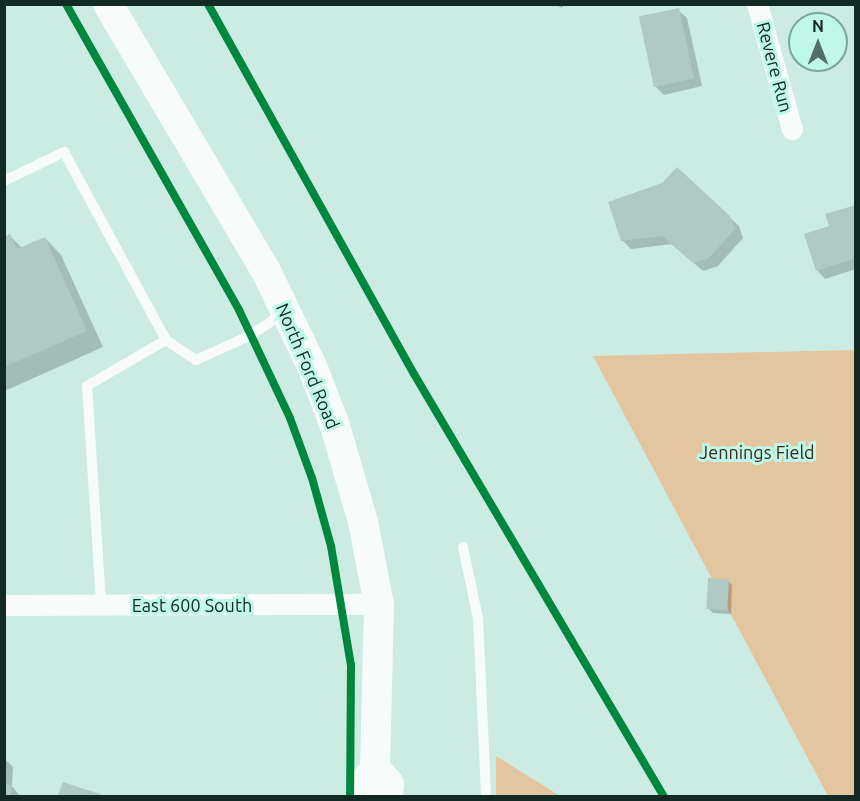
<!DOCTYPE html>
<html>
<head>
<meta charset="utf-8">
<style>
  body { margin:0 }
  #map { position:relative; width:860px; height:801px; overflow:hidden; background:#ccebe3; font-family:Ubuntu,sans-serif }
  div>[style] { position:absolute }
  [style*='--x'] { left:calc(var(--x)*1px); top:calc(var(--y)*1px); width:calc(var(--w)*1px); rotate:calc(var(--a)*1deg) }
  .green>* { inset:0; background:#e3c5a0 }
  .shadow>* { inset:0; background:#0003 }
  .building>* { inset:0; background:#b0c9c3; transform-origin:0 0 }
  .lane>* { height:10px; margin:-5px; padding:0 5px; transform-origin:5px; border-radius:5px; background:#f7fcfb }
  .street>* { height:21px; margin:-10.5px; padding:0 10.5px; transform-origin:10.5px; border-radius:10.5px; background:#f7fcfb }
  .secondary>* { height:30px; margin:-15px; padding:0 15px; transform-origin:15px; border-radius:15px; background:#f7fcfb }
  .cycleway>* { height:8px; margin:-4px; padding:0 4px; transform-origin:4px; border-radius:4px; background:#00873e }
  span { translate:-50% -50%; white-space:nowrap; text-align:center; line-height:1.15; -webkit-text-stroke:6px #bff8e9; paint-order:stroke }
  .street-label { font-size:18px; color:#122924 }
  .park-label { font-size:18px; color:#3a2618 }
  .frame { position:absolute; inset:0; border:6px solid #122924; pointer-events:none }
  .north { position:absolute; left:788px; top:12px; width:60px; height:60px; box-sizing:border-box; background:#bff8e9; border:2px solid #7aa59a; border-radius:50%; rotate:0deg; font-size:16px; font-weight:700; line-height:24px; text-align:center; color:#122924 }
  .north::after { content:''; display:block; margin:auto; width:21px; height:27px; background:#536d67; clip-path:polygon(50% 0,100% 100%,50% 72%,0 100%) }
</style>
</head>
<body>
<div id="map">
  <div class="green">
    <div style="clip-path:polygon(855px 350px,855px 796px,828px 796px,593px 356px)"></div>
    <div style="clip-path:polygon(496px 756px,557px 794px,557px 796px,496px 796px)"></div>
  </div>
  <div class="shadow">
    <div style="clip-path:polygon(554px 4px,564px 4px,562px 8px)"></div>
    <div style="clip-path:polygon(678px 10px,687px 18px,702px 86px,664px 95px,655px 86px)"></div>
    <div style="clip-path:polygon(663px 185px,729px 217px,739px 226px,743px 238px,718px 266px,703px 271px,672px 244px,631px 249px,622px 240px)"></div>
    <div style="clip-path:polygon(856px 206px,856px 269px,825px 279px,817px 270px,831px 227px)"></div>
    <div style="clip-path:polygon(10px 236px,22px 248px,45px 238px,61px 255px,103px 347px,7px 390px,4px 387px,4px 239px)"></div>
    <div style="clip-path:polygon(728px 581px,732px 585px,731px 614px,713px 613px,709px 609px)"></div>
    <div style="clip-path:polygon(4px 758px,13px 767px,12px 786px,20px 796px,4px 796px)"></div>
    <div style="clip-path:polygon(64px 784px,103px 796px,60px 796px)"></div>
  </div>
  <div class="building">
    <div style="left:679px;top:8px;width:72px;height:41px;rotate:78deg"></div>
    <div style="clip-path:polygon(677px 167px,730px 216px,735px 229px,709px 258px,693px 263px,662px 236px,621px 241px,608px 202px,662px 183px)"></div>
    <div style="clip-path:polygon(856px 205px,856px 258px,816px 271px,804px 234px,829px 226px,825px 214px)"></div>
    <div style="clip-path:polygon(10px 234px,17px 249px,45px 237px,87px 331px,4px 367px,4px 237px)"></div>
    <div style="left:708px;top:578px;width:21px;height:31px;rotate:3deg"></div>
    <div style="clip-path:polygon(63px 782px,106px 796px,58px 796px)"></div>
    <div style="left:5px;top:784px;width:7px;height:12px;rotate:8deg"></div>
  </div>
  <div class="lane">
    <div style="--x:4;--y:181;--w:67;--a:-25.8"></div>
    <div style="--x:64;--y:152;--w:214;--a:61.5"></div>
    <div style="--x:166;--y:340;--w:91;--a:149.8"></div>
    <div style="--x:87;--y:386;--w:219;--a:86.3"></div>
    <div style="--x:166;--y:340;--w:36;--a:34"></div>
    <div style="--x:196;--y:360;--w:60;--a:-24.4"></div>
    <div style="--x:251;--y:335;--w:41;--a:-34.1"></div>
    <div style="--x:463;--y:547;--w:73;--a:78.1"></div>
    <div style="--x:478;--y:618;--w:178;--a:87.4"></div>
  </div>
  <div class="street">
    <div style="--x:757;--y:4;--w:130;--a:74.4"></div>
    <div style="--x:4;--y:605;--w:375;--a:-0.2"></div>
  </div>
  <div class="secondary">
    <div style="--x:108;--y:4;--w:310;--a:59.4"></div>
    <div style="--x:266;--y:271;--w:106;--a:64.2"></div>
    <div style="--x:312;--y:366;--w:64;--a:69"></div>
    <div style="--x:335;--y:426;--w:100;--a:73.7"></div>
    <div style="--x:363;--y:522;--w:84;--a:79"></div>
    <div style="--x:379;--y:604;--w:164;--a:91.4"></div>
    <div style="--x:375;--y:768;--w:17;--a:126"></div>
    <div style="--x:365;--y:782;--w:14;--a:90"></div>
    <div style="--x:375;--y:768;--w:21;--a:49"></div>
    <div style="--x:389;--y:784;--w:12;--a:95"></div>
  </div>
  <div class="cycleway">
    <div style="--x:66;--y:4;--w:352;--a:60.5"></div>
    <div style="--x:239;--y:310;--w:119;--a:64.7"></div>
    <div style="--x:290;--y:418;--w:64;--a:69.9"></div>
    <div style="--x:312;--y:478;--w:71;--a:74.4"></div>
    <div style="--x:331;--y:546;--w:121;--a:80.5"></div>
    <div style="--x:351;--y:665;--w:131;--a:90.4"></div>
    <div style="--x:208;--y:4;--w:423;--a:60.9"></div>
    <div style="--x:414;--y:374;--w:490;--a:59.4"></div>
  </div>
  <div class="street-label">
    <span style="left:775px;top:67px;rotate:75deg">Revere Run</span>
    <span style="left:308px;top:366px;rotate:67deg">North Ford Road</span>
    <span style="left:192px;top:605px">East 600 South</span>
  </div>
  <div class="park-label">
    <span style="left:757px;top:452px">Jennings Field</span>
  </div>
  <div class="frame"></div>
  <div class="north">N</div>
</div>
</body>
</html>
